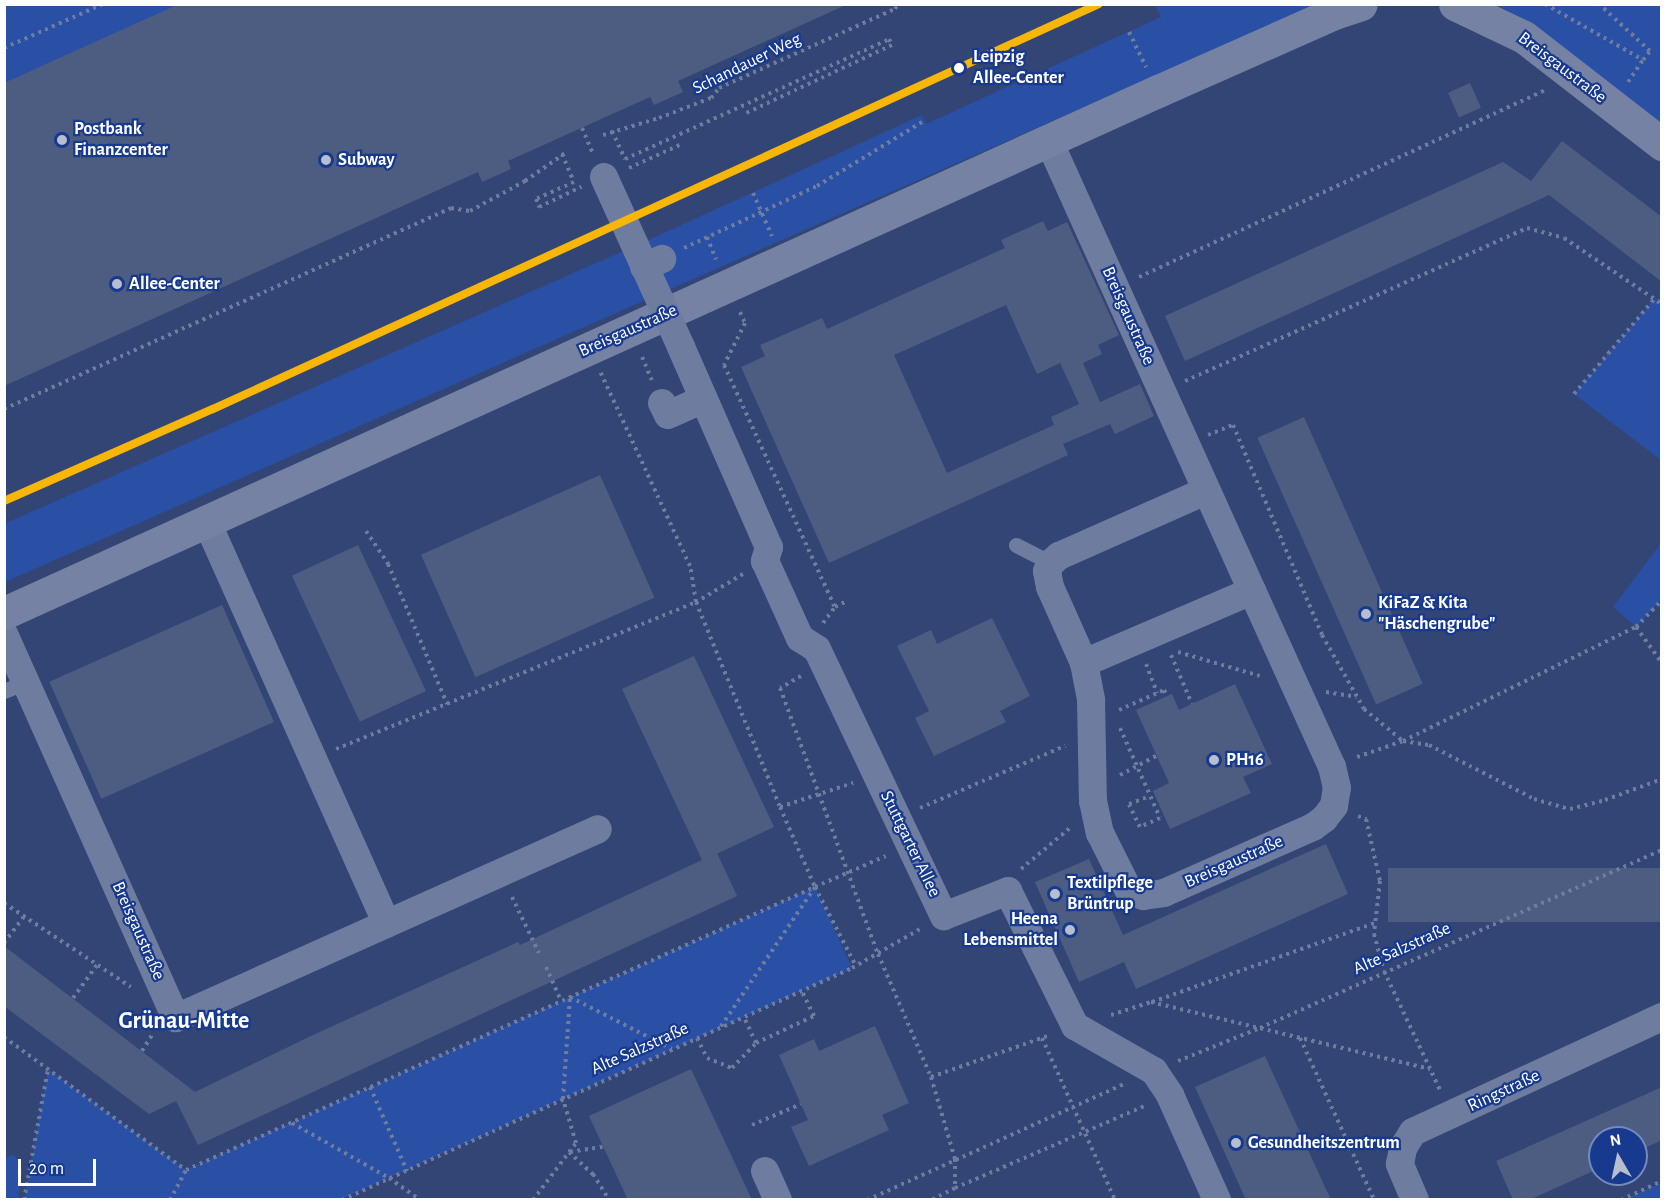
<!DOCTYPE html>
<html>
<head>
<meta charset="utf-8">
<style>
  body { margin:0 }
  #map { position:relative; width:1666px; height:1204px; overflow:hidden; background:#324574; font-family:"Alegreya Sans",sans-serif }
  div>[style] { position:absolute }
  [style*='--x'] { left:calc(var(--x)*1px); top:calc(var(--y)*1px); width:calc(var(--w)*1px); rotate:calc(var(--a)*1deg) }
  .green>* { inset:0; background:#2a50a6 }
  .building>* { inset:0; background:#4d5d82; transform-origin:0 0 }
  .path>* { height:4px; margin-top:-2px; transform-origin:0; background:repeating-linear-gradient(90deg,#6e7d9f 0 3px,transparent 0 7.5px) }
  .lane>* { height:15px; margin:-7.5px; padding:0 7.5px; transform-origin:7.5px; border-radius:7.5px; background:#6e7d9f }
  .street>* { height:28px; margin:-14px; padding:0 14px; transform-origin:14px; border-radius:14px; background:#6e7d9f }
  .secondary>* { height:33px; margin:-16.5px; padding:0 16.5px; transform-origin:16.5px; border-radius:16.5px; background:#7582a4 }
  .street-bridge>* { height:28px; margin:-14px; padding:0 14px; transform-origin:14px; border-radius:14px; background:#6e7d9f }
  .rail-1>* { height:8px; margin:-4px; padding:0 4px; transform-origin:4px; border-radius:4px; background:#f8b608 }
  .dots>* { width:16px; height:16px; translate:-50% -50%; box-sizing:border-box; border:3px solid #173a8f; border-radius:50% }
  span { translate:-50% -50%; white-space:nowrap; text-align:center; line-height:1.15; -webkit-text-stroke:4.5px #173a8f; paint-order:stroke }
  .stop-label { font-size:18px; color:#fff; font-weight:700 }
  .left { translate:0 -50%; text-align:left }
  .street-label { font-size:18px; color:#fff }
  .poi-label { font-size:18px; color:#fff; font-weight:700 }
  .right { translate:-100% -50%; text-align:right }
  .district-label { font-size:24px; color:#fff; font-weight:700 }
  .frame { position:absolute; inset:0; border:6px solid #fff; pointer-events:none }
  .north { position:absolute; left:1588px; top:1126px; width:60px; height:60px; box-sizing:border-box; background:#173a8f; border:2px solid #7489bc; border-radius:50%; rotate:351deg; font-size:16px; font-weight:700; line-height:24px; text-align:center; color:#fff }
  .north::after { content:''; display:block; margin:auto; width:21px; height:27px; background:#b7bece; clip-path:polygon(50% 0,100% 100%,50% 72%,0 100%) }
  .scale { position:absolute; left:18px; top:1159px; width:78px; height:27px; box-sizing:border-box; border:3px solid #fff; border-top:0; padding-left:8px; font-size:18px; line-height:21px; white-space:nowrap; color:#fff; -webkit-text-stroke:4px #173a8f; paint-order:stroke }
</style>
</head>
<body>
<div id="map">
  <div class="green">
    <div style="clip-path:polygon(5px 4px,179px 5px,5px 83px)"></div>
    <div style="clip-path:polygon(1155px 5px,1316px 5px,5px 582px,4px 524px,664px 233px,922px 115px,926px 124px,1161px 17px)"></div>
    <div style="clip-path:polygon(1498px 5px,1661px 5px,1661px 123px,1530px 24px)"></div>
    <div style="clip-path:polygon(1655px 298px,1662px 304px,1661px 460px,1574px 394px)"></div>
    <div style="clip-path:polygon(1661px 543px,1661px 600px,1636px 627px,1613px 607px)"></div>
    <div style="clip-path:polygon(815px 887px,852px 968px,342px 1199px,24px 1199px,48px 1069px,186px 1170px)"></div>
    <div style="clip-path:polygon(14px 1154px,22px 1170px,18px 1199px,5px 1199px,5px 1158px)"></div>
    <div style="clip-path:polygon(1661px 1183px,1661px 1199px,1625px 1199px)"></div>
  </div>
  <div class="building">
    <div style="clip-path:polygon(179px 4px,848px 4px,678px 81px,683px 92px,654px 105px,650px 97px,508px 161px,511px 169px,482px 182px,478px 172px,4px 386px,4px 83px)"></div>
    <div style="left:1470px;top:83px;width:27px;height:24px;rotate:66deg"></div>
    <div style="clip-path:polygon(1562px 141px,1662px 217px,1662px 282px,1549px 195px,1185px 361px,1165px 316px,1503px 162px,1531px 181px)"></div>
    <div style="clip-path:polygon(evenodd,1043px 221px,1048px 231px,1067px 222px,1119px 335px,1098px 345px,1102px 354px,1083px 363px,1100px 402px,1140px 384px,1154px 416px,1115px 434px,1110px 424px,1063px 444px,1068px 455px,829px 563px,741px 367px,765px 356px,760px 345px,822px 318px,827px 329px,1005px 248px,1001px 240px,1043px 221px,1006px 305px,1037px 374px,1060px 363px,1079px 404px,1051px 417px,1054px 425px,947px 473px,894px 355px,1006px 305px)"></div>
    <div style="left:1304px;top:417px;width:292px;height:51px;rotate:66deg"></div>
    <div style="left:600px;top:475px;width:134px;height:196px;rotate:66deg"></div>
    <div style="left:358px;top:545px;width:161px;height:73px;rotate:65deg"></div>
    <div style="left:222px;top:605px;width:128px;height:189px;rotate:66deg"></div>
    <div style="clip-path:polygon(992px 618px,1030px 696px,1000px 711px,1006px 722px,934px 756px,915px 718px,929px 711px,897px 646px,931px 630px,937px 644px)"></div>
    <div style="clip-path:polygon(694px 656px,774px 827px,712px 856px,717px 853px,737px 896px,198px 1145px,176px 1101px,149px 1114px,4px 1006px,4px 946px,195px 1092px,313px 1035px,518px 942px,520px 945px,702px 860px,622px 689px)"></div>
    <div style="clip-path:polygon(1235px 684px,1272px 764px,1243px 777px,1251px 793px,1170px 829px,1153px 791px,1169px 783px,1136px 710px,1172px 694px,1179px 710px)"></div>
    <div style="clip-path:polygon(1326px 844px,1348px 894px,1136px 989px,1124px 962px,1079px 982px,1035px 882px,1089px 859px,1123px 935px)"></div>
    <div style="left:1662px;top:868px;width:54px;height:274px;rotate:90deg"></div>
    <div style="clip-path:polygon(875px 1026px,909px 1103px,882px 1115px,889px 1130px,809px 1166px,791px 1127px,808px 1120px,779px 1055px,814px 1039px,819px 1051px)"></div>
    <div style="clip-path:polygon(1265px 1056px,1331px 1200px,1246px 1200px,1195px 1087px)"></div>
    <div style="clip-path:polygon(691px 1069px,752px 1200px,628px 1200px,589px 1116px)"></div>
    <div style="clip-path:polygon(1662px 1087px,1662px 1140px,1636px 1152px,1636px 1138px,1600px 1138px,1600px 1168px,1529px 1200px,1513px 1200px,1496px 1161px)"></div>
  </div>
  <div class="path">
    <div style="--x:1545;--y:4;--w:113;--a:29.7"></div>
    <div style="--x:1643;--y:60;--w:11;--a:-52"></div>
    <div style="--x:1650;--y:51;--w:69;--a:-137.3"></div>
    <div style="--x:1129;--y:32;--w:39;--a:64"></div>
    <div style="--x:4;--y:48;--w:108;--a:-24"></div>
    <div style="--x:1628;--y:82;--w:27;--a:-56"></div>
    <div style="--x:582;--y:128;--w:28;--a:67"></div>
    <div style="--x:612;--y:131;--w:31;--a:65"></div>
    <div style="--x:625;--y:159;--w:290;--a:-24.4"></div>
    <div style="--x:889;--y:39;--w:7;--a:63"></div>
    <div style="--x:892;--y:45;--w:161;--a:155"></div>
    <div style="--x:603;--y:135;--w:59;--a:-16.9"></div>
    <div style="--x:659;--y:118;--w:56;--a:-21"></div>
    <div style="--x:711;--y:98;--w:13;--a:-51"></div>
    <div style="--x:719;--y:88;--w:193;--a:-24.2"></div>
    <div style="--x:895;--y:9;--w:6;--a:-59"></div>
    <div style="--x:562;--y:154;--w:30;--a:67"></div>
    <div style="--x:574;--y:182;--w:42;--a:155.9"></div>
    <div style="--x:536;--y:199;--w:9;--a:69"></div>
    <div style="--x:539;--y:207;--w:47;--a:-25.5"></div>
    <div style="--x:629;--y:168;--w:58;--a:-24.4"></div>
    <div style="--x:753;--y:193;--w:47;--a:66.2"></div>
    <div style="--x:707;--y:237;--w:24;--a:68"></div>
    <div style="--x:684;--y:248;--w:147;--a:-25"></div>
    <div style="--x:817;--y:186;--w:125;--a:-31.3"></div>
    <div style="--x:1139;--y:277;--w:448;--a:-24.7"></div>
    <div style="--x:740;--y:312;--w:12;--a:66"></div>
    <div style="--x:745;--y:323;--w:47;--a:116.6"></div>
    <div style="--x:724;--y:365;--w:266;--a:65.4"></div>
    <div style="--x:835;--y:607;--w:13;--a:-27"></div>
    <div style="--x:642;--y:357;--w:25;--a:67"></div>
    <div style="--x:1185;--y:381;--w:375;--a:-24.1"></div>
    <div style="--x:1527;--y:228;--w:38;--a:15"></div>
    <div style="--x:1564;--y:238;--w:118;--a:34"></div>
    <div style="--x:1574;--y:394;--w:126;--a:-49.8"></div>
    <div style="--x:4;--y:409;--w:490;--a:-24.2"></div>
    <div style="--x:451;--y:208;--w:19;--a:9"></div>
    <div style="--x:470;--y:211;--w:63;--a:-28.6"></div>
    <div style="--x:525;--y:181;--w:52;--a:-34.9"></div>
    <div style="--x:1208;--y:435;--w:27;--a:-22"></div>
    <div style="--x:1233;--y:425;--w:228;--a:67"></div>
    <div style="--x:1322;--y:635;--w:85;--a:60.4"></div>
    <div style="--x:1364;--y:709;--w:50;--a:39.4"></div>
    <div style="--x:1403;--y:741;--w:26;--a:9"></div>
    <div style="--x:1429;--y:745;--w:118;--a:27.2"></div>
    <div style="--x:1534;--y:799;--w:37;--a:16"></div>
    <div style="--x:1570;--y:809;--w:36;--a:-14"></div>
    <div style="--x:1605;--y:800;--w:61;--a:-20.2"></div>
    <div style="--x:366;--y:531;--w:40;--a:56"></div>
    <div style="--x:388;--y:564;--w:152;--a:67.1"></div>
    <div style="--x:743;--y:574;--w:55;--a:149.2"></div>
    <div style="--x:696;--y:602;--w:222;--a:67.7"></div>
    <div style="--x:780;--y:807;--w:87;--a:66.4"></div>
    <div style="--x:815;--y:887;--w:89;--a:62.6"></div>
    <div style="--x:823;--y:623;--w:20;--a:-53"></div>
    <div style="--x:1636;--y:627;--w:44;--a:54.2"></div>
    <div style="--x:1178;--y:652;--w:85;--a:16.3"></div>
    <div style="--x:1171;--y:655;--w:53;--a:66.8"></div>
    <div style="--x:1146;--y:664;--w:31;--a:69"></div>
    <div style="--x:801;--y:676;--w:24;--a:150"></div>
    <div style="--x:780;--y:688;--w:283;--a:69.8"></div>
    <div style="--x:878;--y:954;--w:134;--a:66.7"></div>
    <div style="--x:931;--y:1077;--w:85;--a:73.7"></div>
    <div style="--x:955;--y:1159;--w:29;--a:90"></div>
    <div style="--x:955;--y:1188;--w:27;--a:153"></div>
    <div style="--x:1326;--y:692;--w:31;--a:9"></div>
    <div style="--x:1119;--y:710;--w:49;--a:-24"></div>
    <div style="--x:1164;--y:690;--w:7;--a:63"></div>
    <div style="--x:1120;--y:728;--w:98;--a:66"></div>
    <div style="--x:1160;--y:818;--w:22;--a:156"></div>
    <div style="--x:1140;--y:827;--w:25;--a:-116"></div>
    <div style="--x:1129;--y:804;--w:22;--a:-21"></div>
    <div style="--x:336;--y:749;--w:389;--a:-22.2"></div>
    <div style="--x:696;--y:602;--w:36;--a:-99"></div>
    <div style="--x:690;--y:566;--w:213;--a:-114.8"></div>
    <div style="--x:1357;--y:757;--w:49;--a:-19.2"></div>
    <div style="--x:1403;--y:741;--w:259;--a:-26.1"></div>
    <div style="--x:1636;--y:627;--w:37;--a:-46"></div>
    <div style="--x:1120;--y:775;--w:41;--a:-27.8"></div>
    <div style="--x:780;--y:807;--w:77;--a:-18.2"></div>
    <div style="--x:920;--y:808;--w:158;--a:-23.2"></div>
    <div style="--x:1358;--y:816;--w:9;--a:21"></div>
    <div style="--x:1366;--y:819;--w:64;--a:77.3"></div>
    <div style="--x:1380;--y:881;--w:53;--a:96.5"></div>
    <div style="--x:1374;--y:934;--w:38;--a:75"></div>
    <div style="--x:1384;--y:971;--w:132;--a:64.8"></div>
    <div style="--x:1021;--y:869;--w:65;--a:-40"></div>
    <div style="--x:815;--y:887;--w:77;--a:-23.6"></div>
    <div style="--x:512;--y:897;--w:62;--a:64.3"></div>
    <div style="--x:4;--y:903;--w:152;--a:33.5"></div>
    <div style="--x:4;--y:943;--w:34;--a:-53"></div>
    <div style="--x:546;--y:967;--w:37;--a:66"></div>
    <div style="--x:73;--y:998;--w:41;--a:-54"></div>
    <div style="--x:1152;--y:1002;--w:237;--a:-19.5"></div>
    <div style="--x:1111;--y:1015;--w:42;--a:-18"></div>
    <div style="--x:1151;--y:1002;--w:287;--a:13.5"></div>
    <div style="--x:4;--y:1037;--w:225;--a:36.2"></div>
    <div style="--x:186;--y:1170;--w:690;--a:-24.22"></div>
    <div style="--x:815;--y:887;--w:170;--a:124"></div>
    <div style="--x:697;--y:1038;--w:22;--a:63"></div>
    <div style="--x:707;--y:1058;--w:27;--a:22"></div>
    <div style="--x:732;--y:1068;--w:35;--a:-46"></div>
    <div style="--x:756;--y:1043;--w:29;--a:-115"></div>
    <div style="--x:1042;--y:1038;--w:178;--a:65.7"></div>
    <div style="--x:1300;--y:1038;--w:178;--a:65.4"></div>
    <div style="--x:756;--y:1043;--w:64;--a:-25"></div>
    <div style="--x:814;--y:1016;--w:28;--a:-116"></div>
    <div style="--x:142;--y:1051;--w:22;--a:-58"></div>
    <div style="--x:1178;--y:1061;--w:88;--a:-21.9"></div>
    <div style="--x:1260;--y:1028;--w:440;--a:-23.9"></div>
    <div style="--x:931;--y:1077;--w:126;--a:-19.4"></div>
    <div style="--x:370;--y:1087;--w:92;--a:66.2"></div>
    <div style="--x:292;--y:1123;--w:112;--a:29.6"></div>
    <div style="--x:389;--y:1178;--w:38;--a:35"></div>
    <div style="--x:752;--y:1125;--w:53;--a:-23.2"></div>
    <div style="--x:569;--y:1152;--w:33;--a:43"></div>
    <div style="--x:593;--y:1174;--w:31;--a:58"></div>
    <div style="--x:570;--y:1152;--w:33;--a:-9"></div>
    <div style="--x:955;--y:1188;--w:209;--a:-23.4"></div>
    <div style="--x:24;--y:1200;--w:133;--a:-79.6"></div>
    <div style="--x:170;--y:1200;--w:34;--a:-62"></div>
    <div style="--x:342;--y:1200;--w:560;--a:-24.46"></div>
    <div style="--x:852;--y:968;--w:78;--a:-29.8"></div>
    <div style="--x:533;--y:1200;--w:71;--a:-53"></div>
    <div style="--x:576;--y:1143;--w:46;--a:-106.5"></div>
    <div style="--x:563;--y:1099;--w:102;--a:-86.1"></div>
    <div style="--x:570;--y:997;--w:114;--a:27"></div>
    <div style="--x:867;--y:1200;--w:282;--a:-24.3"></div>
    <div style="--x:1621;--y:1200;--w:45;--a:-24.9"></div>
  </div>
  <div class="lane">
    <div style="--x:1016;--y:545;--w:39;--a:27"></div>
    <div style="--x:4;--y:691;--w:24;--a:-22"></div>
  </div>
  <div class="street">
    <div style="--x:1049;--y:141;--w:494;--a:65.7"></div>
    <div style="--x:1252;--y:591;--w:183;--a:156.8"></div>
    <div style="--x:1084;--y:663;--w:83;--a:-114.1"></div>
    <div style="--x:1050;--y:587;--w:16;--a:-101"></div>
    <div style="--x:1047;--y:571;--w:9;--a:-63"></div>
    <div style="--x:1051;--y:563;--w:11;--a:-41"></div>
    <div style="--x:1059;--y:556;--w:161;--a:-23.9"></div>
    <div style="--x:644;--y:267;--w:20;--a:-24"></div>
    <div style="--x:681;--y:347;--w:219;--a:66.3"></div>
    <div style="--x:769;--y:547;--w:15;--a:106"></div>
    <div style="--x:765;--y:561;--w:85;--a:65.6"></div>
    <div style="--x:800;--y:638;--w:20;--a:33"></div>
    <div style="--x:817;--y:649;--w:296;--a:64.6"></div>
    <div style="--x:944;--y:916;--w:69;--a:-21.3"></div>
    <div style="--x:1008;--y:891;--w:151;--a:63.6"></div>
    <div style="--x:1075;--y:1026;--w:91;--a:29.7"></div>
    <div style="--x:1154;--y:1071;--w:29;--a:56"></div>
    <div style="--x:1170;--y:1095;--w:115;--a:65.9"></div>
    <div style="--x:662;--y:403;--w:13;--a:63"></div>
    <div style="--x:668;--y:415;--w:39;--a:-24"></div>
    <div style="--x:207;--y:522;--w:440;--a:65.9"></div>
    <div style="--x:4;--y:634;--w:421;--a:65.9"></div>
    <div style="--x:176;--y:1018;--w:462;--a:-24.1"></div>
    <div style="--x:1084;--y:663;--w:38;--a:79"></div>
    <div style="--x:1091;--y:700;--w:101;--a:88.9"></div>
    <div style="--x:1093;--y:801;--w:33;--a:78"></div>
    <div style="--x:1100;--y:833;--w:63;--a:63.4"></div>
    <div style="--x:1128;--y:889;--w:17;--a:25"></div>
    <div style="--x:1143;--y:896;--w:21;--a:-8"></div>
    <div style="--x:1164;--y:893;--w:163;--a:-23.9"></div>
    <div style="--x:1313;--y:827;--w:14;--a:-36"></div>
    <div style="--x:1324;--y:819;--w:16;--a:-52"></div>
    <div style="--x:1334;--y:806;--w:18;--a:-81"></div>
    <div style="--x:1337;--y:788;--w:22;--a:-103"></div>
    <div style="--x:1332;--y:767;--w:193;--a:-114.4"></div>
    <div style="--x:765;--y:1171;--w:32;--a:66"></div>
    <div style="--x:1415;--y:1200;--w:39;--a:-113"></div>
    <div style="--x:1400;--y:1164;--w:16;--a:-79"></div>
    <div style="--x:1403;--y:1148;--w:19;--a:-58"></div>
    <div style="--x:1413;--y:1132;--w:274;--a:-24.8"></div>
  </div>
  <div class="secondary">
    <div style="--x:1455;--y:4;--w:76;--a:25.6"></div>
    <div style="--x:1524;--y:37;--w:175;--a:37.8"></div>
    <div style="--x:4;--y:613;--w:1267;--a:-24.34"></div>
    <div style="--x:1158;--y:91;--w:193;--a:-23.9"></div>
    <div style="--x:1334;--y:13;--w:28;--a:-18"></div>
  </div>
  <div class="street-bridge">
    <div style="--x:604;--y:177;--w:187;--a:65.6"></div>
  </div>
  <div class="rail-1">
    <div style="--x:4;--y:501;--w:228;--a:-23.8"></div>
    <div style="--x:213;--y:409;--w:974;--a:-24.57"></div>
  </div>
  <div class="dots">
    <div style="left:959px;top:68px;background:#fff"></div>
    <div style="left:62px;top:140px;background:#b7bece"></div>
    <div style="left:326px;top:160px;background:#b7bece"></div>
    <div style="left:117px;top:284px;background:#b7bece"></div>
    <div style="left:1366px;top:614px;background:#b7bece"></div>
    <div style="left:1214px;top:760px;background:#b7bece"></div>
    <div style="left:1055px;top:894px;background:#b7bece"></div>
    <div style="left:1070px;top:930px;background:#b7bece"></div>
    <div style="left:1236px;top:1143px;background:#b7bece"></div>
  </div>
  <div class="stop-label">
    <span class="left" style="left:973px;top:68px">Leipzig<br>Allee-Center</span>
  </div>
  <div class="street-label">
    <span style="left:747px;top:64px;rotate:-26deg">Schandauer Weg</span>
    <span style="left:1562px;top:68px;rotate:37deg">Breisgaustraße</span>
    <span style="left:1128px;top:316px;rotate:66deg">Breisgaustraße</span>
    <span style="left:628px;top:331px;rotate:-24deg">Breisgaustraße</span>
    <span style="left:910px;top:844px;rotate:64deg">Stuttgarter Allee</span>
    <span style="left:1234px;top:862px;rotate:-24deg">Breisgaustraße</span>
    <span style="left:138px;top:931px;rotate:66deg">Breisgaustraße</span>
    <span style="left:1402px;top:949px;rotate:-24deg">Alte Salzstraße</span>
    <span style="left:640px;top:1049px;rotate:-24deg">Alte Salzstraße</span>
    <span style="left:1504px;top:1091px;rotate:-25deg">Ringstraße</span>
  </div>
  <div class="poi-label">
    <span class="left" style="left:74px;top:140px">Postbank<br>Finanzcenter</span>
    <span class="left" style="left:338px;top:160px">Subway</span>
    <span class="left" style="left:129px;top:284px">Allee-Center</span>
    <span class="left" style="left:1378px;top:614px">KiFaZ &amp; Kita<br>"Häschengrube"</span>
    <span class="left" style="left:1226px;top:760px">PH16</span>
    <span class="left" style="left:1067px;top:894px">Textilpflege<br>Brüntrup</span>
    <span class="right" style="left:1058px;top:930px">Heena<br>Lebensmittel</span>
    <span class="left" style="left:1248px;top:1143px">Gesundheitszentrum</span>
  </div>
  <div class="district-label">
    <span style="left:184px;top:1022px">Grünau-Mitte</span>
  </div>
  <div class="frame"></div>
  <div class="north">N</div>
  <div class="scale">20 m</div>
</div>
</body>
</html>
